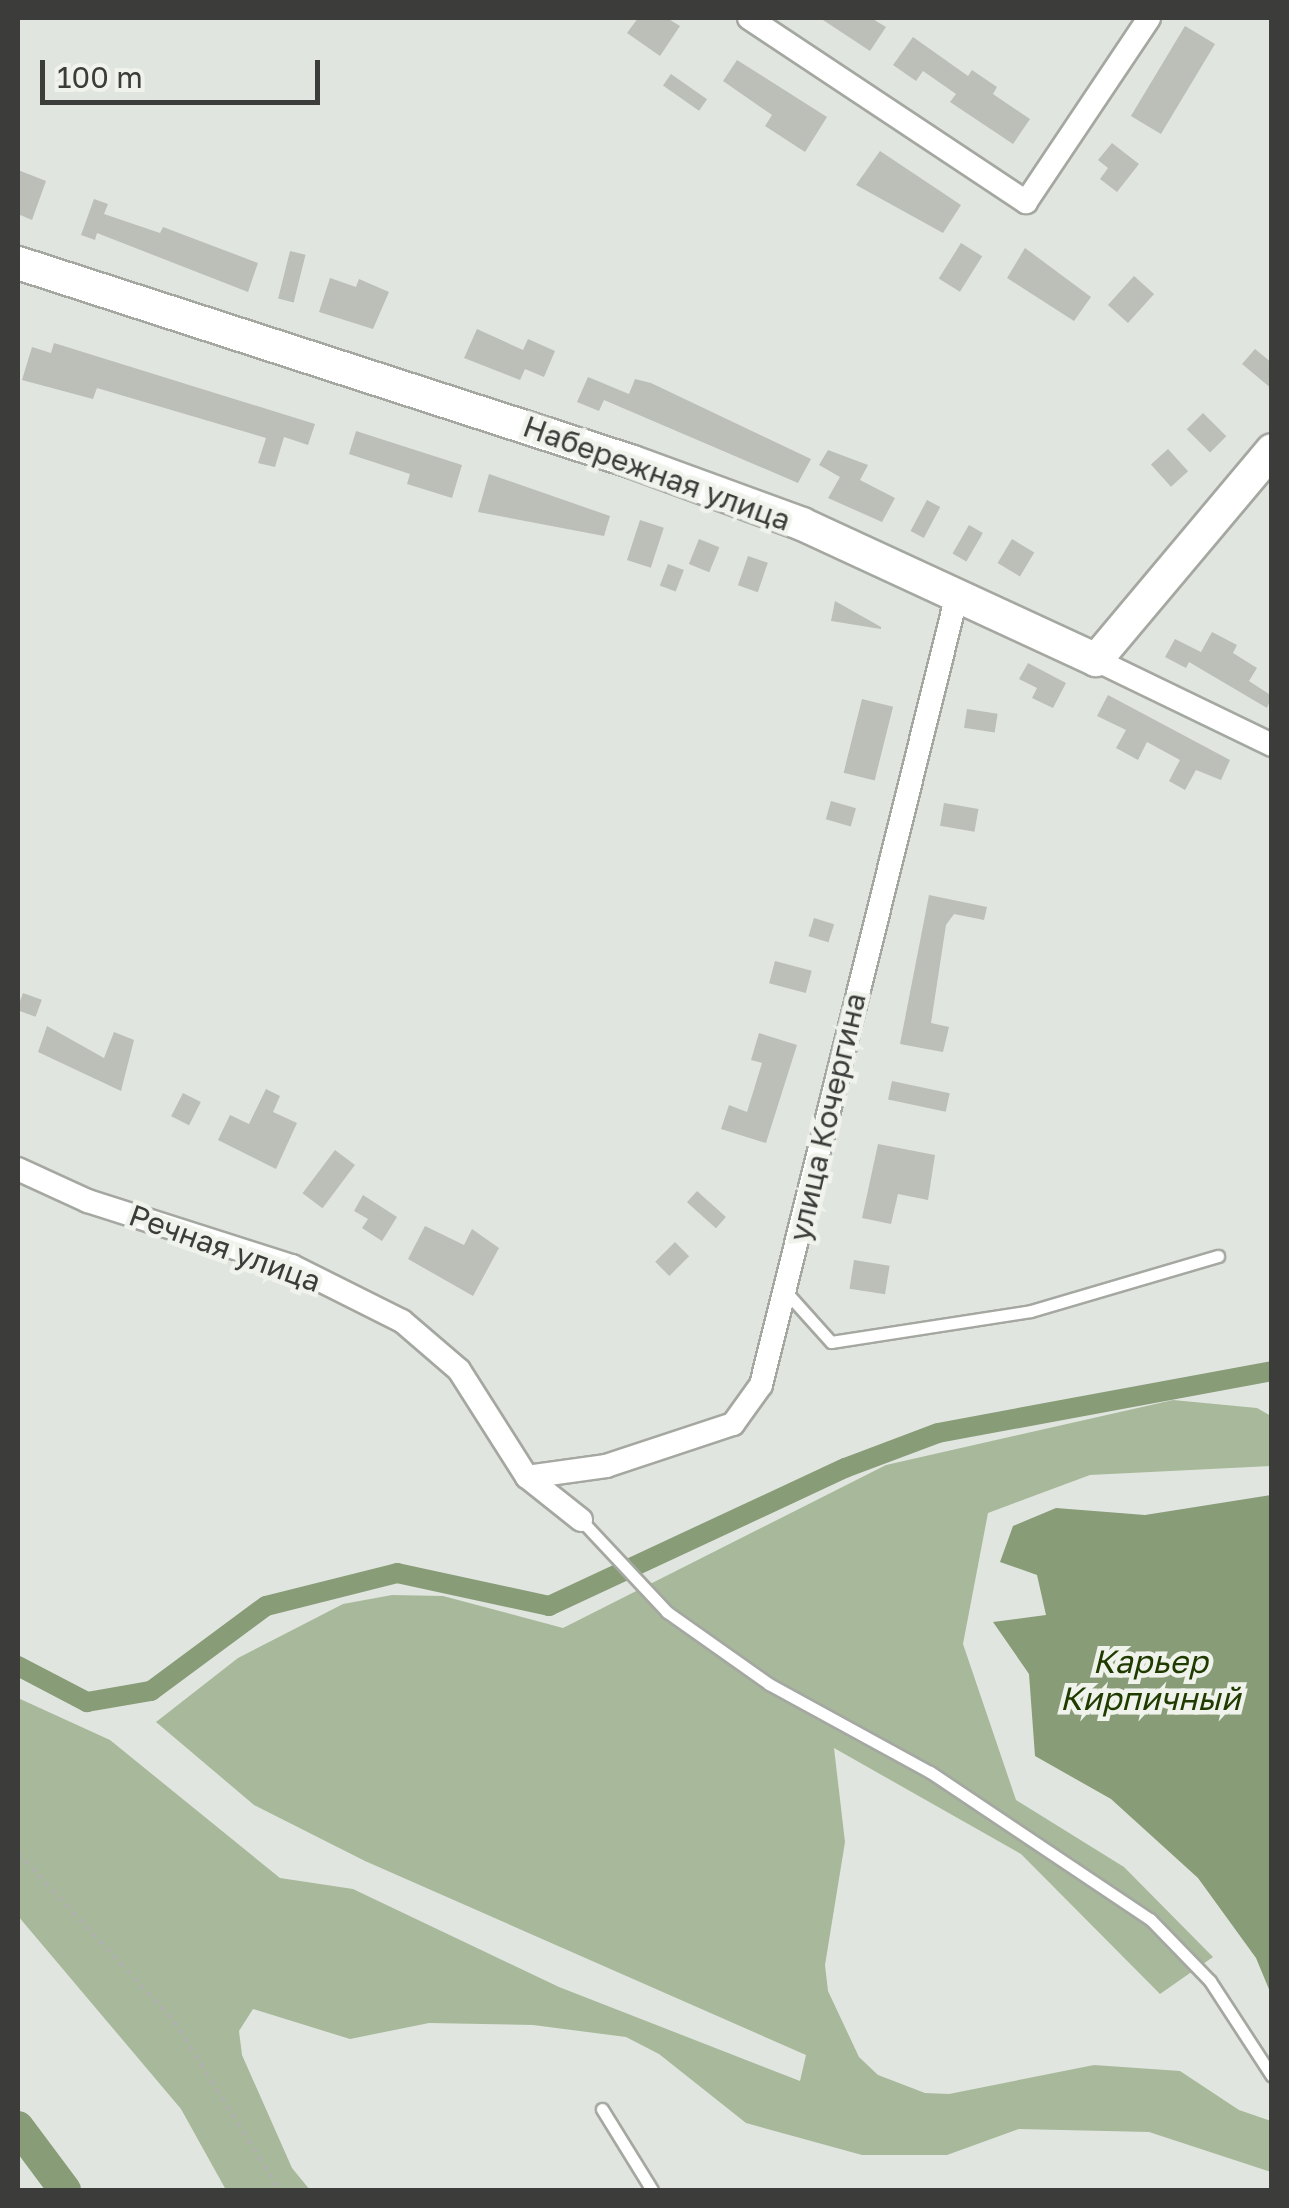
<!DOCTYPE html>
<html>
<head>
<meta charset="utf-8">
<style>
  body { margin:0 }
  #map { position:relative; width:1289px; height:2208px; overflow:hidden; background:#e1e5df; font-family:"Golos Text",sans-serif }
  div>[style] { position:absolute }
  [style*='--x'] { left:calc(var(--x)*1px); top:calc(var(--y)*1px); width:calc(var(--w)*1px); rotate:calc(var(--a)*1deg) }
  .green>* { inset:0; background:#a7b99a }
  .water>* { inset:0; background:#879c77 }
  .canal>* { height:20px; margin:-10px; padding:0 10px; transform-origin:10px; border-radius:10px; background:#879c77 }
  .river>* { height:32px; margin:-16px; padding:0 16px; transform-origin:16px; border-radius:16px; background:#879c77 }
  .building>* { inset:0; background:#bbbfb8; transform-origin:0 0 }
  .path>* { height:4px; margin-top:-2px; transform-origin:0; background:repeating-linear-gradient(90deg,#aeb1ac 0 5px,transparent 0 10px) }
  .roads { filter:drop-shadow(2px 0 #a4a8a1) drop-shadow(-2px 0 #a4a8a1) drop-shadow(0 2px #a4a8a1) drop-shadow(0 -2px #a4a8a1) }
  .lane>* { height:11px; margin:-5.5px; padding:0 5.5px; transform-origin:5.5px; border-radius:5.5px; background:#fff }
  .street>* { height:22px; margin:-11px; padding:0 11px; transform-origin:11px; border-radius:11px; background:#fff }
  .secondary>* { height:32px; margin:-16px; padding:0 16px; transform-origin:16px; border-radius:16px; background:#fff }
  span { translate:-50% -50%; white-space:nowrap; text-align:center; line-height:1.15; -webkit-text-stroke:9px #eff3ec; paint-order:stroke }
  .street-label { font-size:30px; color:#3c3d3a }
  .water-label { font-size:32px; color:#203b00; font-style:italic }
  .frame { position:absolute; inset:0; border:20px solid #3c3d3a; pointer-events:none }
  .scale { position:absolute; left:40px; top:60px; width:280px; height:45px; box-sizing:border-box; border:5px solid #3c3d3a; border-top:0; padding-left:12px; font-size:30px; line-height:35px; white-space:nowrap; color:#3c3d3a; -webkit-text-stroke:8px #eff3ec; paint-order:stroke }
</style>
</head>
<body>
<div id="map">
  <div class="green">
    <div style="clip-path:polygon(1173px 1400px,1257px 1408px,1271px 1416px,1271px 1466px,1090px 1475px,988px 1513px,963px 1644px,1016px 1800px,1124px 1867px,1213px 1957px,1160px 1994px,1021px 1854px,834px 1748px,845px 1842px,825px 1965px,828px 1991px,859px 2057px,878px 2075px,925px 2093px,949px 2094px,1094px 2065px,1180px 2071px,1239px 2110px,1271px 2121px,1271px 2172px,1149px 2132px,1019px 2129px,947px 2155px,862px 2155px,746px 2123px,659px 2054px,626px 2037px,533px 2025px,429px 2023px,350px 2039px,253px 2009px,239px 2031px,242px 2055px,292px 2168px,310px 2190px,226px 2190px,181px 2109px,18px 1916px,18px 1698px,110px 1740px,280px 1878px,353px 1889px,559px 1987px,800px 2081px,806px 2055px,365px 1861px,254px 1805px,156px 1722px,238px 1658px,343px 1604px,392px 1595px,443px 1596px,563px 1628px,886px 1465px)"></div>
  </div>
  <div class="water">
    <div style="clip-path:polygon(1271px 1495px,1272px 1495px,1271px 1994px,1256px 1958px,1198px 1878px,1111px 1799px,1035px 1756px,1029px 1674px,993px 1622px,1046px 1615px,1037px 1575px,1000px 1562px,1013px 1526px,1056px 1508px,1145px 1515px)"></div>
  </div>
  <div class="canal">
    <div style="--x:18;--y:1666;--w:78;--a:27.6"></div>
    <div style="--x:87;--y:1702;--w:65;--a:-9.8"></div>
    <div style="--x:151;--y:1691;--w:143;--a:-36.5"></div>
    <div style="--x:266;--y:1606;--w:135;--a:-14.1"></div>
    <div style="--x:397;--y:1573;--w:156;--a:12.2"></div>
    <div style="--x:549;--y:1606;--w:327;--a:-25"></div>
    <div style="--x:845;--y:1468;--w:99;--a:-20.6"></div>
    <div style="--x:938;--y:1433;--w:340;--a:-10.5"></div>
  </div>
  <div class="river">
    <div style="--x:18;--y:2127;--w:79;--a:53.3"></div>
  </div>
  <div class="building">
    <div style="clip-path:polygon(638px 18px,667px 18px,680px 26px,660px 56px,627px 33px)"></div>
    <div style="clip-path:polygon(820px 18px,871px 18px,886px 27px,870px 51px)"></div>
    <div style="left:1185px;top:26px;width:35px;height:105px;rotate:31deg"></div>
    <div style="clip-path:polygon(913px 37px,968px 76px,972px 70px,997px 87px,993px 94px,1030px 119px,1013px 144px,950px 102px,956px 94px,923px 71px,916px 81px,893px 65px)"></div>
    <div style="clip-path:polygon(737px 60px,827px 117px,805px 152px,765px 126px,772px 115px,723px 81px)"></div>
    <div style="left:671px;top:74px;width:44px;height:14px;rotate:35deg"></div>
    <div style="clip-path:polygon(1112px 143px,1139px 164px,1117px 192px,1100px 179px,1108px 168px,1098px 160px)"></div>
    <div style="clip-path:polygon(880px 151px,961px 205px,943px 233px,856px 185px)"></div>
    <div style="clip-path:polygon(18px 170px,46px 181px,32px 220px,18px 214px)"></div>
    <div style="clip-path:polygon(94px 199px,108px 204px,104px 214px,160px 233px,163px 227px,258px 263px,248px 292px,97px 233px,95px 240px,81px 235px)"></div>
    <div style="left:961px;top:243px;width:25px;height:42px;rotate:32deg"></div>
    <div style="clip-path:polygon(1025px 248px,1091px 297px,1074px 321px,1007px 278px)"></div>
    <div style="left:290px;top:251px;width:16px;height:49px;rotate:14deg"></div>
    <div style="left:1134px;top:276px;width:27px;height:39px;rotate:42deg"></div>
    <div style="clip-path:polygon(330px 278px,356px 287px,359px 279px,389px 292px,373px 329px,319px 312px)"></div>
    <div style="clip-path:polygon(477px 329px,523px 350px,528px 339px,555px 351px,544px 377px,525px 369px,520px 380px,464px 358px)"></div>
    <div style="clip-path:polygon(54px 343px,315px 424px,308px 445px,284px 437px,275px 467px,258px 463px,266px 438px,97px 388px,93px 399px,22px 380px,32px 347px,51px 353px)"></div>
    <div style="clip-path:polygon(1255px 349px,1272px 363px,1272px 389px,1242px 364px)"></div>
    <div style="clip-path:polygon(588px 377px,629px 394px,635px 379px,651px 383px,811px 459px,798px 483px,604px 400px,599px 411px,577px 402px)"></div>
    <div style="left:1203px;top:413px;width:33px;height:23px;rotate:45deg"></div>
    <div style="clip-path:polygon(356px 431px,462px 465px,452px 498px,407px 484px,410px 474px,349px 454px)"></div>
    <div style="left:1168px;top:449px;width:30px;height:23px;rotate:48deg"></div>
    <div style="clip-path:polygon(828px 450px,868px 465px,860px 480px,895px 498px,882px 522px,828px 498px,840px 477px,819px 465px)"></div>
    <div style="clip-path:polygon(489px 474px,610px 516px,604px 536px,478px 512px)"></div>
    <div style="left:927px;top:500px;width:15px;height:35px;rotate:28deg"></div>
    <div style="left:640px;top:520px;width:25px;height:42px;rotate:18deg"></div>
    <div style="left:969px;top:525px;width:16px;height:33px;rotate:30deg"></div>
    <div style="left:699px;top:539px;width:22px;height:27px;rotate:22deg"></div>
    <div style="left:1012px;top:539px;width:26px;height:28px;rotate:31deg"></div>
    <div style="left:748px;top:556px;width:21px;height:31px;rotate:19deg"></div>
    <div style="left:668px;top:564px;width:17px;height:23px;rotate:21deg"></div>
    <div style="clip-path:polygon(835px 601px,881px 627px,881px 629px,831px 621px)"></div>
    <div style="clip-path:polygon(1212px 632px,1237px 645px,1233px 653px,1257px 668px,1249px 681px,1272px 696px,1267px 708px,1189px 662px,1186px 668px,1165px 657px,1175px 639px,1201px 652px)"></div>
    <div style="clip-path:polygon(1028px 663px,1066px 683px,1053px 708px,1032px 698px,1037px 688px,1019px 679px)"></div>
    <div style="clip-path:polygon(1108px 695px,1230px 760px,1221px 780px,1196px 770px,1185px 790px,1169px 781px,1180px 760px,1147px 742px,1138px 760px,1116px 748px,1126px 730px,1097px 716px)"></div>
    <div style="left:862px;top:699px;width:32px;height:76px;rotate:14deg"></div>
    <div style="left:967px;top:709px;width:31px;height:19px;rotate:9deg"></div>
    <div style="left:831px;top:801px;width:26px;height:19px;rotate:16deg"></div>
    <div style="left:944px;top:803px;width:35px;height:23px;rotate:10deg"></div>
    <div style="clip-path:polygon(929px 895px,987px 907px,984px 920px,954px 914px,946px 925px,931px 1023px,949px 1027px,943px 1052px,900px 1044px)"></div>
    <div style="left:814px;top:918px;width:21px;height:19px;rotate:17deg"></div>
    <div style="left:775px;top:961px;width:38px;height:23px;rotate:15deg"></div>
    <div style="left:23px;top:993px;width:20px;height:18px;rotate:20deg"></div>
    <div style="clip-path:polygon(47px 1026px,104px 1058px,114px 1032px,134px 1040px,121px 1091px,38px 1052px)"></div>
    <div style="clip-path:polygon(759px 1033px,797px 1045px,766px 1143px,721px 1129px,729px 1105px,747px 1112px,762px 1063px,751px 1060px)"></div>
    <div style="left:892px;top:1081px;width:59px;height:19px;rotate:12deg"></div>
    <div style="clip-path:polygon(266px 1089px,280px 1096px,273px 1112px,297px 1123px,276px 1169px,218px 1140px,230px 1115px,249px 1124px)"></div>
    <div style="left:183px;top:1093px;width:20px;height:26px;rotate:27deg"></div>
    <div style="clip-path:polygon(878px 1144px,935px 1155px,928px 1200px,898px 1194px,891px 1224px,862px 1218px)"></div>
    <div style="left:335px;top:1150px;width:25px;height:54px;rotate:37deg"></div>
    <div style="left:697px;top:1191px;width:39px;height:15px;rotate:42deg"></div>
    <div style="clip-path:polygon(363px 1195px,397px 1217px,382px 1241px,362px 1228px,368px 1219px,354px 1211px)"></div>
    <div style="clip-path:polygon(425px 1226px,464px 1245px,472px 1229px,499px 1248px,473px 1296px,408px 1259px)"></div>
    <div style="left:675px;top:1242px;width:20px;height:28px;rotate:45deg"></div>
    <div style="left:854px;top:1260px;width:36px;height:29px;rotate:9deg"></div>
  </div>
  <div class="path">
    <div style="--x:18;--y:1853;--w:229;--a:47.1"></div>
    <div style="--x:174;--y:2021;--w:199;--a:57.9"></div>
  </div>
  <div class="roads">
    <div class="lane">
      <div style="--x:787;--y:1293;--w:66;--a:48.1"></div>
      <div style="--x:831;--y:1342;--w:202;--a:-8.8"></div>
      <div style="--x:1031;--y:1311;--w:195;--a:-16.4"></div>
      <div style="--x:581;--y:1520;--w:126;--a:46.9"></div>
      <div style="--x:667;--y:1612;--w:125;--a:35.2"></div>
      <div style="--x:769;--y:1684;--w:183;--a:28.7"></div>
      <div style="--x:930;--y:1772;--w:265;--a:33.8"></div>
      <div style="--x:1150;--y:1919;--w:86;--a:45.9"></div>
      <div style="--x:1210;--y:1981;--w:113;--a:56.9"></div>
      <div style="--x:602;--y:2109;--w:95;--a:58.3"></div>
    </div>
    <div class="street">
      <div style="--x:749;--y:18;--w:333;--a:33.6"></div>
      <div style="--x:1026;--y:202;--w:221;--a:-56.2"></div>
      <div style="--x:1096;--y:660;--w:195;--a:25.8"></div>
      <div style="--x:18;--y:1169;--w:77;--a:24.6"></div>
      <div style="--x:88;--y:1201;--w:214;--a:17.7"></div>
      <div style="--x:292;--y:1266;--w:123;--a:26.6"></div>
      <div style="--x:402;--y:1321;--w:75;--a:40.7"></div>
      <div style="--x:459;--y:1370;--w:127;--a:57.6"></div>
      <div style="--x:527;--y:1477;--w:69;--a:38.5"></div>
      <div style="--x:527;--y:1477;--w:80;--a:-7.9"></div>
      <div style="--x:606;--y:1466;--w:134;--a:-18.3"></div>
      <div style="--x:733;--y:1424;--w:48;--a:-54.3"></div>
      <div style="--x:761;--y:1385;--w:814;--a:-76.07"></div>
    </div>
    <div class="secondary">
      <div style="--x:18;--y:263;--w:646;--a:17.93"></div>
      <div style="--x:633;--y:462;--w:180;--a:20.1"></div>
      <div style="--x:802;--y:524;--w:324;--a:24.8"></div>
      <div style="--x:1096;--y:660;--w:274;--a:-50"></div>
    </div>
  </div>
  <div class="street-label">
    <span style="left:657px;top:473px;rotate:20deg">Набережная улица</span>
    <span style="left:827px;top:1117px;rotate:-77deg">улица Кочергина</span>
    <span style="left:225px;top:1248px;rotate:20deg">Речная улица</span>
  </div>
  <div class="water-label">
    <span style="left:1150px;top:1680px">Карьер<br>Кирпичный</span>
  </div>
  <div class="frame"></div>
  <div class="scale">100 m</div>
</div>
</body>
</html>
